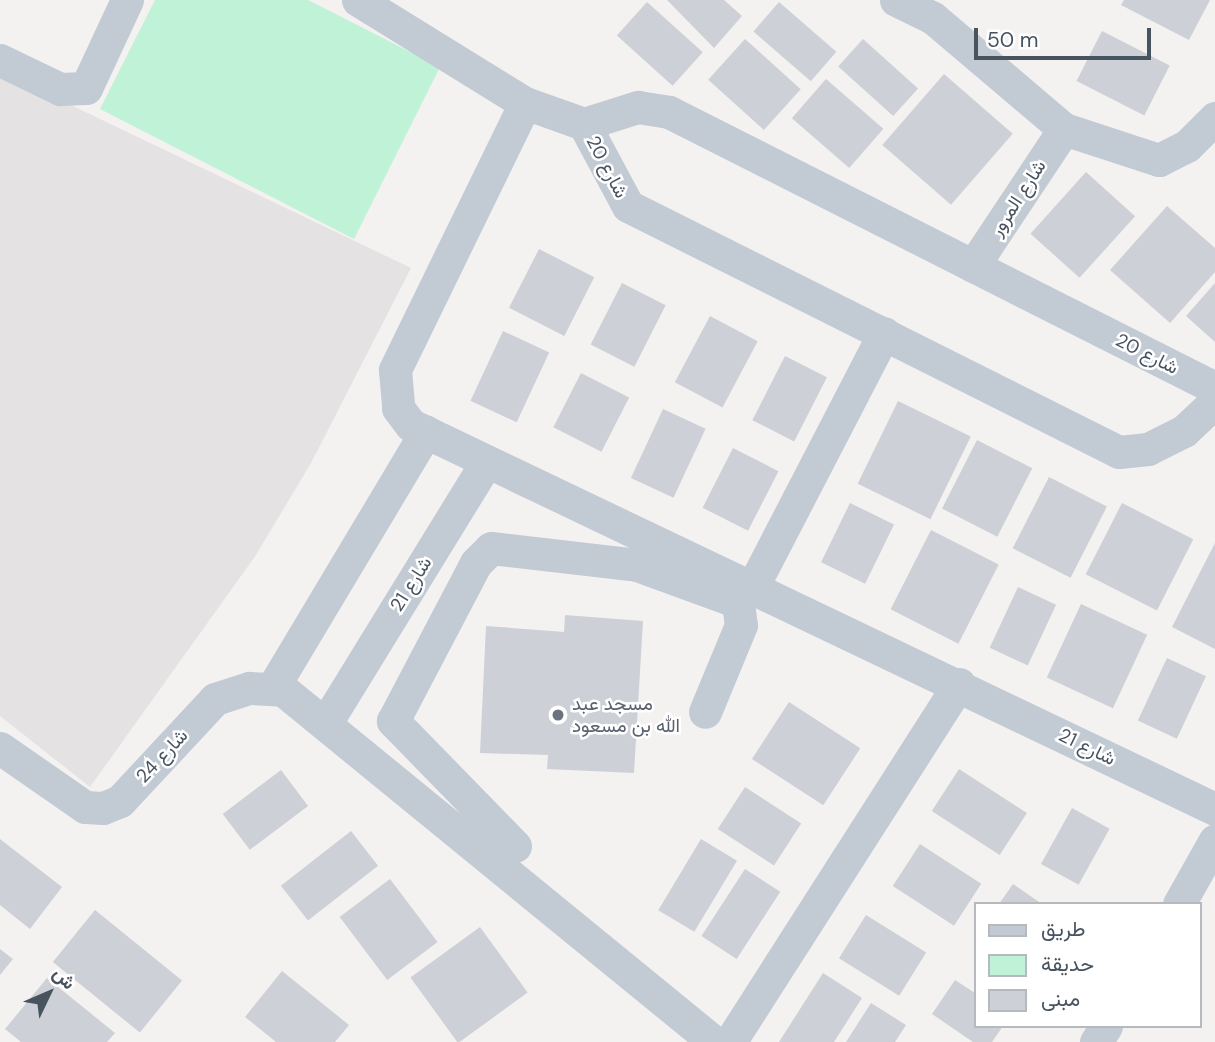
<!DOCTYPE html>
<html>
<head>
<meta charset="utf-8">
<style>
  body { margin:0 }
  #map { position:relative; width:1215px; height:1042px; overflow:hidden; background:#f4f1f1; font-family:"DM Sans",Vazirmatn,sans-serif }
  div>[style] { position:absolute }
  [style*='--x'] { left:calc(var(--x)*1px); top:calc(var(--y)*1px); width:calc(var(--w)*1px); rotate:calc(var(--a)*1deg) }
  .education>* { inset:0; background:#e5e2e3 }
  .green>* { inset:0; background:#bff2d7 }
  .building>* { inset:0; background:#cdd0d6; transform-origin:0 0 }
  .minor>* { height:33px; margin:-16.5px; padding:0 16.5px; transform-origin:16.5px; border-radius:16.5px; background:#c2cad3 }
  .dots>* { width:19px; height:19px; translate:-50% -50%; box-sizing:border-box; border:4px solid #fff; border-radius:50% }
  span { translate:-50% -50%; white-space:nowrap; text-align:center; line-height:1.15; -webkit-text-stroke:5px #fff; paint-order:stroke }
  .street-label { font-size:19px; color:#485360 }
  .worship-label { font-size:19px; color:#5b616d }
  .left { translate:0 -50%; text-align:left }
  .legend { position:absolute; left:974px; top:902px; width:228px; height:126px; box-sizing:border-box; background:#fff; border:2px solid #b6babf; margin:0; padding:9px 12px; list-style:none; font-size:21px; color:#485360 }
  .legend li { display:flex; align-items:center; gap:14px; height:35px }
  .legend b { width:35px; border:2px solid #b6babf }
  .north { position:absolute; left:14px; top:958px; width:70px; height:70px; -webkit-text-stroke:5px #fff; paint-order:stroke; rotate:46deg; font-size:19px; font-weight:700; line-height:28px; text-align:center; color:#485360 }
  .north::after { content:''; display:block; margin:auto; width:24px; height:32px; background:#485360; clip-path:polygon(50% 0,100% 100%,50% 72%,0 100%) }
  .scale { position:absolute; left:974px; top:28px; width:177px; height:32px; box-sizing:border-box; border:4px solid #485360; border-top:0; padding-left:9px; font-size:21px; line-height:24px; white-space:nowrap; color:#485360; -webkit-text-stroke:5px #fff; paint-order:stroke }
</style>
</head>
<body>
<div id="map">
  <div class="education">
    <div style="clip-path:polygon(0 71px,411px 268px,311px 463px,256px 555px,90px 787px,0 716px)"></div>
  </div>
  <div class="green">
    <div style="clip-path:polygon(155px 0,308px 0,440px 67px,354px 239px,100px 109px)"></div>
  </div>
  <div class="building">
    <div style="clip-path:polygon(667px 0,724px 0,742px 16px,714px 48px)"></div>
    <div style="clip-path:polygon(1124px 0,1210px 0,1189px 40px,1121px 5px)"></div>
    <div style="left:647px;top:2px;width:75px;height:45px;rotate:42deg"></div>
    <div style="left:779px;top:2px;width:76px;height:39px;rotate:41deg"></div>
    <div style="left:1102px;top:31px;width:76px;height:56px;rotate:27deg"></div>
    <div style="left:745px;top:39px;width:75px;height:55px;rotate:42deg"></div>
    <div style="left:863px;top:39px;width:74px;height:37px;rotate:42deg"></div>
    <div style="left:944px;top:74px;width:91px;height:94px;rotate:41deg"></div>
    <div style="left:826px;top:79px;width:76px;height:52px;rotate:41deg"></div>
    <div style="left:1086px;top:172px;width:66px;height:83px;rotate:42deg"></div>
    <div style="clip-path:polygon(1167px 206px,1215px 248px,1215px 272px,1170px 323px,1110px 270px)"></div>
    <div style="left:539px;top:249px;width:62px;height:66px;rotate:27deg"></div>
    <div style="left:622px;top:283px;width:49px;height:69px;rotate:27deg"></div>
    <div style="clip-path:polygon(1215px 283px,1215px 342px,1186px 316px)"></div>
    <div style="left:710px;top:316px;width:54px;height:75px;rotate:28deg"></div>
    <div style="left:503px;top:331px;width:51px;height:77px;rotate:25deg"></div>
    <div style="left:785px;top:356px;width:47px;height:72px;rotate:27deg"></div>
    <div style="left:581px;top:373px;width:54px;height:61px;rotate:27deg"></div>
    <div style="left:898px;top:401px;width:81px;height:92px;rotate:26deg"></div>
    <div style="left:663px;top:409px;width:47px;height:76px;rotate:25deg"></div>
    <div style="left:977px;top:440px;width:62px;height:77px;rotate:27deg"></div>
    <div style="left:733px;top:448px;width:51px;height:67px;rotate:27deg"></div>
    <div style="left:1049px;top:477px;width:65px;height:80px;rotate:27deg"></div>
    <div style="left:850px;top:503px;width:49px;height:66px;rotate:26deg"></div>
    <div style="left:1122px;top:503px;width:80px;height:80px;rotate:27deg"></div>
    <div style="left:931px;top:530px;width:76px;height:89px;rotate:27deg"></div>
    <div style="clip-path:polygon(1215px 543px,1215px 649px,1172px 627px)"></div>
    <div style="left:1018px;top:587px;width:42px;height:67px;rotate:25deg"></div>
    <div style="left:1081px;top:604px;width:73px;height:81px;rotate:25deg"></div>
    <div style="clip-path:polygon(565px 615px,643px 621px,634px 773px,547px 769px,548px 755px,480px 753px,486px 626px,564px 632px)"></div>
    <div style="left:1167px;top:658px;width:43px;height:69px;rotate:25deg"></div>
    <div style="left:789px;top:702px;width:85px;height:68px;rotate:33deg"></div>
    <div style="left:959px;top:769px;width:81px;height:50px;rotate:33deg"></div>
    <div style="left:281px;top:770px;width:45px;height:73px;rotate:53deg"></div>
    <div style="left:745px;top:787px;width:67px;height:50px;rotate:33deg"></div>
    <div style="left:1072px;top:808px;width:43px;height:64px;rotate:29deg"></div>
    <div style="left:351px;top:831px;width:44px;height:89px;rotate:52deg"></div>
    <div style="clip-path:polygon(0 839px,62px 887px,30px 929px,0 905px)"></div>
    <div style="left:701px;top:839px;width:42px;height:83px;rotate:31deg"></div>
    <div style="left:920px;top:844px;width:73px;height:50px;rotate:33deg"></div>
    <div style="left:745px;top:869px;width:42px;height:80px;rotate:33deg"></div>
    <div style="left:390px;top:879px;width:79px;height:63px;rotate:53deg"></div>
    <div style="clip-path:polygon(1013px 884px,1042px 904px,999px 904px)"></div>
    <div style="left:95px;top:910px;width:112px;height:67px;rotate:39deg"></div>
    <div style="left:866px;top:915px;width:71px;height:51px;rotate:32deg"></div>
    <div style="left:480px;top:927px;width:81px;height:86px;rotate:54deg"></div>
    <div style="clip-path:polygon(0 949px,13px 959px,0 975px)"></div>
    <div style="clip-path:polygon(282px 971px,349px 1025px,335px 1042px,276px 1042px,245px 1017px)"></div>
    <div style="clip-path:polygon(823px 973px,862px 998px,834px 1042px,779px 1042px)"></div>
    <div style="clip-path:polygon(47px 978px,115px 1033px,107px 1042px,21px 1042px,5px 1029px)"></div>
    <div style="clip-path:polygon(955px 980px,975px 993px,975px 1026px,1003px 1026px,992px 1042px,973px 1042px,932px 1014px)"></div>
    <div style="clip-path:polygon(871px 1003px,906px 1025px,895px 1042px,846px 1042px)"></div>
  </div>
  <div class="minor">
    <div style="--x:358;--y:0;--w:196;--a:31.7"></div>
    <div style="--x:525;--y:103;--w:63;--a:19.6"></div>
    <div style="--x:896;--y:0;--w:41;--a:25.9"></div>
    <div style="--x:933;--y:18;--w:172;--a:40.3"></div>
    <div style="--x:1064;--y:129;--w:100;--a:18.1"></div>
    <div style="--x:1159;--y:160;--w:31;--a:-27"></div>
    <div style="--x:1187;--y:146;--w:40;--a:-45"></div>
    <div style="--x:0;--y:60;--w:67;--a:25.8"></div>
    <div style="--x:60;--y:89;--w:26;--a:-2"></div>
    <div style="--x:86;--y:88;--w:97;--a:-65"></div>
    <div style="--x:525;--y:103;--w:297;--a:116"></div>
    <div style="--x:395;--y:370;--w:38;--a:85"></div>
    <div style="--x:398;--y:408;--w:21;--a:53"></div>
    <div style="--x:411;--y:425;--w:891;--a:25.53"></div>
    <div style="--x:584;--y:124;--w:93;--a:61.8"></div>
    <div style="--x:628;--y:206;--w:549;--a:26.61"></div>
    <div style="--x:1119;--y:452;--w:29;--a:-6"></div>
    <div style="--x:1148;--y:449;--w:40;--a:-26.6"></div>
    <div style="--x:1184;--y:431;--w:42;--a:-43.1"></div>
    <div style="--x:584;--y:124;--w:57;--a:-17.5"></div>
    <div style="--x:638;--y:107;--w:31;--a:9"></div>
    <div style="--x:669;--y:112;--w:612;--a:26.82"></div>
    <div style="--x:973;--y:266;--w:164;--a:-56.4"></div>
    <div style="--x:752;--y:588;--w:287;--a:-62.6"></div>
    <div style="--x:272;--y:689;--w:300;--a:-59.1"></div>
    <div style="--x:327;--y:721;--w:302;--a:-58.4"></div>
    <div style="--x:0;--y:748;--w:103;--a:34.8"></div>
    <div style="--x:85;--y:807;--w:18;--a:3"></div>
    <div style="--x:103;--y:808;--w:18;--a:-22"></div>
    <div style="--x:120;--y:801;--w:139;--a:-47"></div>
    <div style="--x:215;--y:699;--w:36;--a:-18"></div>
    <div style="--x:249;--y:688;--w:34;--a:3"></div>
    <div style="--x:283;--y:690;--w:556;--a:39.24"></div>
    <div style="--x:515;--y:846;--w:175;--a:-134.3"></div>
    <div style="--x:393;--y:721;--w:178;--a:-62.3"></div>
    <div style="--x:476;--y:563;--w:21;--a:-45"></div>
    <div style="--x:491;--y:548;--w:147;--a:6.6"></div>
    <div style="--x:637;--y:565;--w:108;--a:20.1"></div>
    <div style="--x:738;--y:602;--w:23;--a:83"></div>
    <div style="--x:741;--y:625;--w:94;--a:112.5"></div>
    <div style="--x:1179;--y:904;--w:73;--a:-60.6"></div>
    <div style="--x:730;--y:1042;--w:425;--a:-57.4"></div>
    <div style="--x:1096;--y:1042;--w:19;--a:-58"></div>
  </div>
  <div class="dots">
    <div style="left:558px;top:715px;background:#6b7280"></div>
  </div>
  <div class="street-label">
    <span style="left:607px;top:167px;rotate:62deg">شارع 20</span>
    <span style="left:1018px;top:198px;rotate:-57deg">شارع المرور</span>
    <span style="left:1147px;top:354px;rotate:27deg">شارع 20</span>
    <span style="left:411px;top:584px;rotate:-58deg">شارع 21</span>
    <span style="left:1087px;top:747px;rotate:26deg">شارع 21</span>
    <span style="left:162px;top:756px;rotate:-47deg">شارع 24</span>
  </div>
  <div class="worship-label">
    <span class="left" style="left:572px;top:715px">مسجد عبد<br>الله بن مسعود</span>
  </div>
  <ul class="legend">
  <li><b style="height:9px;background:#c2cad3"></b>طريق</li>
  <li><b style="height:19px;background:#bff2d7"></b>حديقة</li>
  <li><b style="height:19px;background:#cdd0d6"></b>مبنى</li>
  </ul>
  <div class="north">ش</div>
  <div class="scale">50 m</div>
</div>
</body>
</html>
